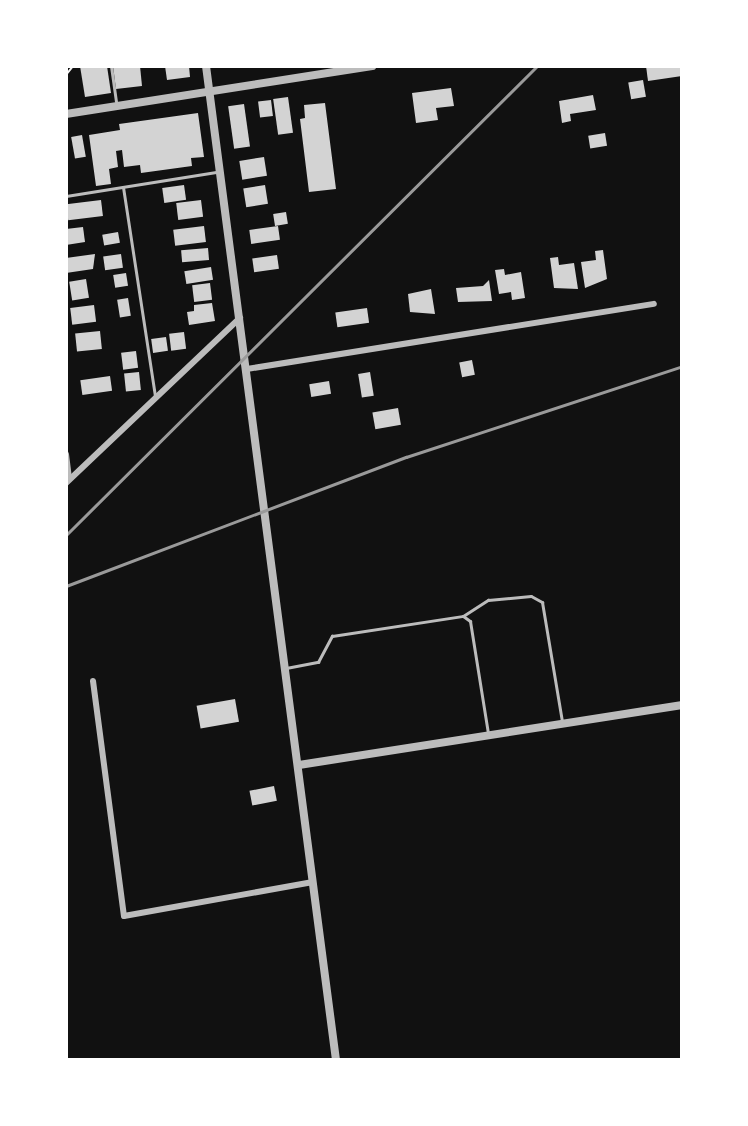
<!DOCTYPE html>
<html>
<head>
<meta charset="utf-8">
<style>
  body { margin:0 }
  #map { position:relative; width:748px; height:1126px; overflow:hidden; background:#111; font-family:Overpass,sans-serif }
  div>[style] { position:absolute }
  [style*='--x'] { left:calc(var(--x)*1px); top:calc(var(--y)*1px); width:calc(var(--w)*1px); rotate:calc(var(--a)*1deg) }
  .building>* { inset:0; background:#d3d3d3; transform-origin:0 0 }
  .path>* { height:2px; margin:-1px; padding:0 1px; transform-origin:1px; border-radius:1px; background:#f5f5f5 }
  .service>* { height:3px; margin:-1.5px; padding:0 1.5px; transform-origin:1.5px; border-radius:1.5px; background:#bcbcbc }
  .minor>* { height:6px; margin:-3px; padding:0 3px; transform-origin:3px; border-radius:3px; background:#bcbcbc }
  .tertiary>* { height:8px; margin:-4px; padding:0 4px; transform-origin:4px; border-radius:4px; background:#bcbcbc }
  .rail>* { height:3px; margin:-1.5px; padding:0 1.5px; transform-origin:1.5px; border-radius:1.5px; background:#9a9a9a }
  span { translate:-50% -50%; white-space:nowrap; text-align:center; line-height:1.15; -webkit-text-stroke:8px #fff; paint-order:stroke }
  .frame { position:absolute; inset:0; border:68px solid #fff; pointer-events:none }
</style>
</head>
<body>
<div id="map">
  <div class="building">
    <div style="clip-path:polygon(80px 66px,107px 66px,111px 93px,85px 97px)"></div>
    <div style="clip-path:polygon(113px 66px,140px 66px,142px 86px,116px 89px)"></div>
    <div style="clip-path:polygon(165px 66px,189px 66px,190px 77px,167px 80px)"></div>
    <div style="clip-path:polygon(646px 66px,681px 66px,682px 76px,648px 81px)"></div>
    <div style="left:643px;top:80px;width:17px;height:15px;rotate:80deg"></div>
    <div style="clip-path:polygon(451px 88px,454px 106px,436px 108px,438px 120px,416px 123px,412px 93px)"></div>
    <div style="clip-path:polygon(593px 95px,596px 110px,570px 114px,571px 121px,562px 123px,559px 101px)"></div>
    <div style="left:288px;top:97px;width:36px;height:15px;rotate:82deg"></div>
    <div style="left:271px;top:100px;width:16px;height:13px;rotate:83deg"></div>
    <div style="clip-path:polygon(325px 103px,336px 189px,309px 192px,300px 119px,305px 118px,304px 105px)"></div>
    <div style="left:244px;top:104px;width:43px;height:16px;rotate:82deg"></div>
    <div style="clip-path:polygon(198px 113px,204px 157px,191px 158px,192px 166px,141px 173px,140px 165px,124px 167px,122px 150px,116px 151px,118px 167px,109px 169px,111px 184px,96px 186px,89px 135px,120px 130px,119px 124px)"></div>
    <div style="left:605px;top:133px;width:13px;height:17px;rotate:81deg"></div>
    <div style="left:82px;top:135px;width:22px;height:11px;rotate:80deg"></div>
    <div style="left:264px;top:157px;width:19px;height:25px;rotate:81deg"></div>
    <div style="left:184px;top:185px;width:15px;height:22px;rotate:82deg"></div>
    <div style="left:265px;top:185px;width:19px;height:22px;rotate:81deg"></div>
    <div style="left:101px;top:200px;width:16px;height:35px;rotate:83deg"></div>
    <div style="left:201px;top:200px;width:17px;height:25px;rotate:83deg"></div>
    <div style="left:286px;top:212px;width:12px;height:13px;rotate:81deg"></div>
    <div style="left:204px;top:226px;width:16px;height:31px;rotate:83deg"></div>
    <div style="left:278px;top:226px;width:14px;height:29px;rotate:82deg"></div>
    <div style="clip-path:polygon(83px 227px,85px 242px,66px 245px,66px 229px)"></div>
    <div style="left:118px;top:232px;width:11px;height:16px;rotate:80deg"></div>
    <div style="left:208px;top:248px;width:12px;height:27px;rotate:85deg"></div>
    <div style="clip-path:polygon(603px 250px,607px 279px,585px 288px,581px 262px,596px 260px,595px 251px)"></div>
    <div style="clip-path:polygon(95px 254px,93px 269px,66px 273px,66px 258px)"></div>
    <div style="left:121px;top:254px;width:14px;height:18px;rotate:82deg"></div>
    <div style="left:277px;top:255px;width:14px;height:25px;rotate:82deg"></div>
    <div style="clip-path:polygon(558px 257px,559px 265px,574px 263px,578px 289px,554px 288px,550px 258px)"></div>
    <div style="left:211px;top:267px;width:13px;height:27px;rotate:81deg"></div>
    <div style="clip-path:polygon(504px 269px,505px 275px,521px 272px,525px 298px,512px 300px,511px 292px,499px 294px,495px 270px)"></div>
    <div style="left:126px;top:273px;width:13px;height:13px;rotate:81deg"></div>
    <div style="left:86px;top:279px;width:19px;height:17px;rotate:81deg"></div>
    <div style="clip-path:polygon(489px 280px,492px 301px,458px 302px,456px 288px,483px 286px)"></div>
    <div style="left:210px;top:283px;width:17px;height:18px;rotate:83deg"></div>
    <div style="clip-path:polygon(431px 289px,435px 314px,410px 312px,408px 294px)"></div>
    <div style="left:128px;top:298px;width:18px;height:11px;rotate:81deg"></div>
    <div style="clip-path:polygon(212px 303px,215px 321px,189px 325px,187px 312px,194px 311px,194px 305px)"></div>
    <div style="left:94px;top:305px;width:17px;height:24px;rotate:83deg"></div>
    <div style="left:367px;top:308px;width:15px;height:32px;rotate:82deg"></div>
    <div style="left:100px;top:331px;width:18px;height:25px;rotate:84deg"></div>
    <div style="left:184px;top:332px;width:17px;height:15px;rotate:83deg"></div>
    <div style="left:166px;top:337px;width:14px;height:15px;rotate:82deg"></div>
    <div style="left:136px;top:351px;width:17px;height:15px;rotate:83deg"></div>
    <div style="left:472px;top:360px;width:15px;height:13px;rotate:79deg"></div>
    <div style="left:139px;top:372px;width:18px;height:15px;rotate:84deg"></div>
    <div style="left:370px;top:372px;width:24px;height:12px;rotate:81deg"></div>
    <div style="left:110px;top:376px;width:15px;height:30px;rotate:82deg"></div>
    <div style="left:329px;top:381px;width:13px;height:20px;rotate:81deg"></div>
    <div style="left:398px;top:408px;width:17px;height:26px;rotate:80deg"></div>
    <div style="left:235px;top:699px;width:23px;height:39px;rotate:80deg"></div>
    <div style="left:274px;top:786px;width:15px;height:25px;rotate:79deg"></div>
  </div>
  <div class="path">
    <div style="--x:66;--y:75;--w:11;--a:-52"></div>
  </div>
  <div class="service">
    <div style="--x:111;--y:66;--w:36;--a:82"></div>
    <div style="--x:123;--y:187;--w:212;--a:81.3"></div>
    <div style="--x:66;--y:196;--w:152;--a:-9.1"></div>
    <div style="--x:463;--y:616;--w:30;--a:-33"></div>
    <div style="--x:488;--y:600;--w:43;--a:-5.3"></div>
    <div style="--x:531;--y:596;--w:13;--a:29"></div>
    <div style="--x:542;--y:602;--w:121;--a:80.5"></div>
    <div style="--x:286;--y:668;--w:33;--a:-11"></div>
    <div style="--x:318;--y:662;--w:30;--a:-62"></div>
    <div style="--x:332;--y:636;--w:133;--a:-8.7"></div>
    <div style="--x:463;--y:616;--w:9;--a:36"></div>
    <div style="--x:470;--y:621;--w:113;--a:80.9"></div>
  </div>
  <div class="minor">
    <div style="--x:247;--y:369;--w:412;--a:-9.1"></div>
    <div style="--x:66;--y:454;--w:24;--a:83"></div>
    <div style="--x:66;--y:483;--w:240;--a:-43.5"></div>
    <div style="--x:93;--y:681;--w:237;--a:82.5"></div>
    <div style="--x:124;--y:916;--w:192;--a:-10.2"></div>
  </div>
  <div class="tertiary">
    <div style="--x:206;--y:66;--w:1002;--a:82.55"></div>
    <div style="--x:66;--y:114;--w:310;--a:-8.9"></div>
    <div style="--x:299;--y:765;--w:388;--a:-8.9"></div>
  </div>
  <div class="rail">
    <div style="--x:66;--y:535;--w:665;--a:-44.88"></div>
    <div style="--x:66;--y:586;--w:364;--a:-20.8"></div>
    <div style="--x:406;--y:457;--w:291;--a:-18.2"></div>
  </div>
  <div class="frame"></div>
</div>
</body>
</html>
